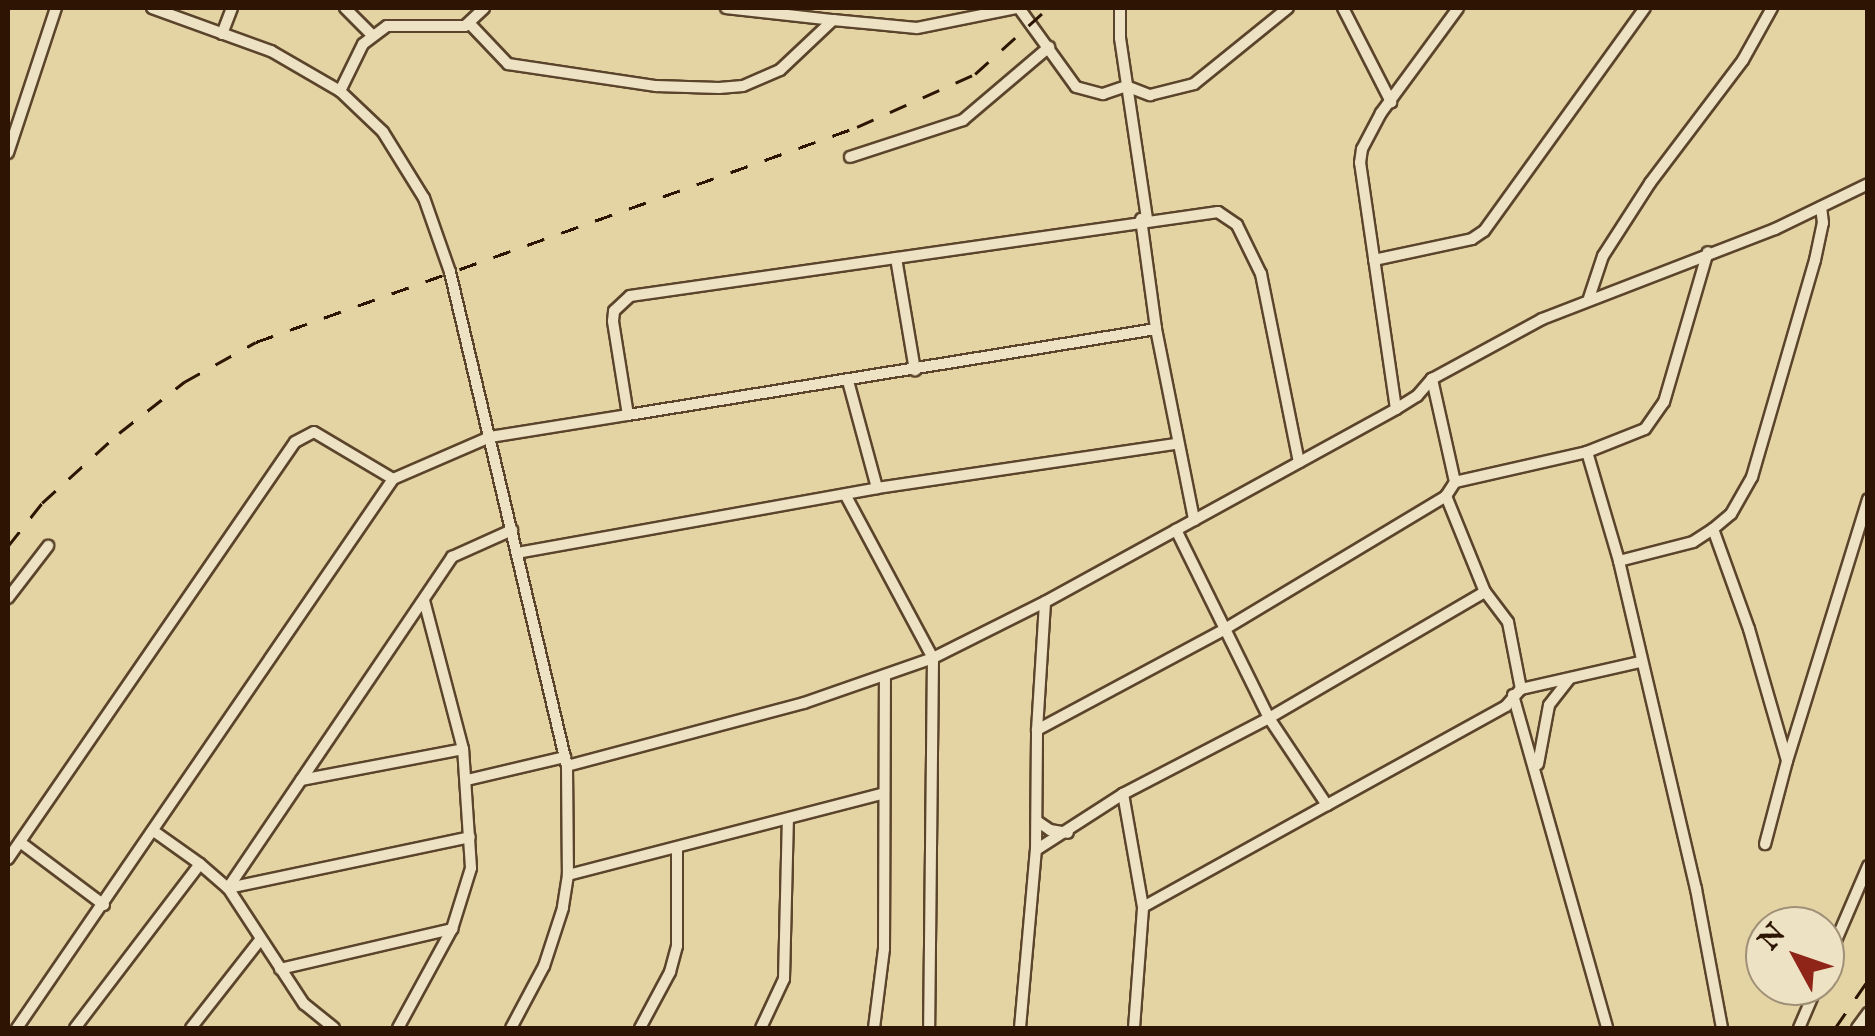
<!DOCTYPE html>
<html>
<head>
<meta charset="utf-8">
<style>
  body { margin:0 }
  #map { position:relative; width:1875px; height:1036px; overflow:hidden; background:#e4d4a4; font-family:"IM FELL English",serif }
  div>[style] { position:absolute }
  [style*='--x'] { left:calc(var(--x)*1px); top:calc(var(--y)*1px); width:calc(var(--w)*1px); rotate:calc(var(--a)*1deg) }
  .roads { filter:drop-shadow(2px 0 #5b442b) drop-shadow(-2px 0 #5b442b) drop-shadow(0 2px #5b442b) drop-shadow(0 -2px #5b442b) }
  .street>* { height:10px; margin:-5px; padding:0 5px; transform-origin:5px; border-radius:5px; background:#ede3c4 }
  .rail>* { height:2.5px; margin-top:-1.25px; transform-origin:0; background:repeating-linear-gradient(90deg,#2d1403 0 18px,transparent 0 36px) }
  span { translate:-50% -50%; white-space:nowrap; text-align:center; line-height:1.15; -webkit-text-stroke:9px #ede3c4; paint-order:stroke }
  .frame { position:absolute; inset:0; border:10px solid #2d1403; pointer-events:none }
  .north { position:absolute; left:1745px; top:906px; width:100px; height:100px; box-sizing:border-box; background:#ede3c4; border:2px solid #a09077; border-radius:50%; rotate:310deg; font-size:28px; font-weight:700; line-height:40px; text-align:center; color:#2d1403 }
  .north::after { content:''; display:block; margin:auto; width:35px; height:45px; background:#8f2418; clip-path:polygon(50% 0,100% 100%,50% 72%,0 100%) }
</style>
</head>
<body>
<div id="map">
  <div class="roads">
    <div class="street">
      <div style="--x:152;--y:8;--w:127;--a:19.9"></div>
      <div style="--x:271;--y:51;--w:80;--a:30.1"></div>
      <div style="--x:340;--y:91;--w:59;--a:43.6"></div>
      <div style="--x:383;--y:132;--w:78;--a:58.2"></div>
      <div style="--x:424;--y:198;--w:78;--a:70.6"></div>
      <div style="--x:450;--y:272;--w:508;--a:76.68"></div>
      <div style="--x:567;--y:766;--w:109;--a:89.5"></div>
      <div style="--x:568;--y:875;--w:33;--a:99"></div>
      <div style="--x:563;--y:908;--w:61;--a:108.1"></div>
      <div style="--x:544;--y:966;--w:70;--a:118"></div>
      <div style="--x:345;--y:8;--w:38;--a:45"></div>
      <div style="--x:726;--y:8;--w:108;--a:6.4"></div>
      <div style="--x:1019;--y:8;--w:97;--a:54.2"></div>
      <div style="--x:1076;--y:87;--w:28;--a:15"></div>
      <div style="--x:1103;--y:94;--w:24;--a:-19"></div>
      <div style="--x:1126;--y:86;--w:26;--a:21"></div>
      <div style="--x:1150;--y:95;--w:45;--a:-14"></div>
      <div style="--x:1194;--y:84;--w:121;--a:-39"></div>
      <div style="--x:1120;--y:8;--w:30;--a:90"></div>
      <div style="--x:1120;--y:38;--w:183;--a:81.5"></div>
      <div style="--x:1343;--y:8;--w:106;--a:62.9"></div>
      <div style="--x:471;--y:25;--w:54;--a:46.5"></div>
      <div style="--x:508;--y:64;--w:150;--a:8.5"></div>
      <div style="--x:656;--y:86;--w:63;--a:1.8"></div>
      <div style="--x:719;--y:88;--w:24;--a:-5"></div>
      <div style="--x:743;--y:86;--w:40;--a:-23.4"></div>
      <div style="--x:780;--y:70;--w:73;--a:-43.3"></div>
      <div style="--x:833;--y:20;--w:84;--a:5.4"></div>
      <div style="--x:917;--y:28;--w:101;--a:-11.4"></div>
      <div style="--x:222;--y:34;--w:28;--a:-69"></div>
      <div style="--x:340;--y:91;--w:52;--a:-63.9"></div>
      <div style="--x:363;--y:44;--w:30;--a:-37"></div>
      <div style="--x:387;--y:26;--w:78;--a:0"></div>
      <div style="--x:465;--y:26;--w:26;--a:-43"></div>
      <div style="--x:8;--y:153;--w:153;--a:-71.7"></div>
      <div style="--x:850;--y:157;--w:119;--a:-18.1"></div>
      <div style="--x:963;--y:120;--w:113;--a:-40.3"></div>
      <div style="--x:1141;--y:219;--w:111;--a:82.2"></div>
      <div style="--x:896;--y:258;--w:114;--a:80.4"></div>
      <div style="--x:1374;--y:260;--w:100;--a:-12.1"></div>
      <div style="--x:1472;--y:239;--w:14;--a:-34"></div>
      <div style="--x:1484;--y:231;--w:275;--a:-54.2"></div>
      <div style="--x:1589;--y:298;--w:44;--a:-71.6"></div>
      <div style="--x:1603;--y:256;--w:87;--a:-57.2"></div>
      <div style="--x:1650;--y:183;--w:154;--a:-52.9"></div>
      <div style="--x:1743;--y:60;--w:60;--a:-60.9"></div>
      <div style="--x:848;--y:381;--w:111;--a:74.8"></div>
      <div style="--x:1396;--y:409;--w:249;--a:-98.3"></div>
      <div style="--x:1360;--y:163;--w:14;--a:-82"></div>
      <div style="--x:1362;--y:149;--w:41;--a:-62.2"></div>
      <div style="--x:1381;--y:113;--w:130;--a:-53.7"></div>
      <div style="--x:628;--y:415;--w:535;--a:-9.25"></div>
      <div style="--x:1156;--y:329;--w:195;--a:78.7"></div>
      <div style="--x:1587;--y:452;--w:114;--a:73.6"></div>
      <div style="--x:1619;--y:561;--w:337;--a:76.8"></div>
      <div style="--x:1696;--y:889;--w:141;--a:79.4"></div>
      <div style="--x:1455;--y:482;--w:135;--a:-12.8"></div>
      <div style="--x:1587;--y:452;--w:62;--a:-21.6"></div>
      <div style="--x:1645;--y:429;--w:33;--a:-55"></div>
      <div style="--x:1664;--y:402;--w:156;--a:-73.7"></div>
      <div style="--x:846;--y:496;--w:184;--a:61.8"></div>
      <div style="--x:933;--y:658;--w:370;--a:90.6"></div>
      <div style="--x:1713;--y:529;--w:23;--a:-40"></div>
      <div style="--x:1731;--y:514;--w:43;--a:-60.4"></div>
      <div style="--x:1752;--y:477;--w:226;--a:-73.8"></div>
      <div style="--x:1815;--y:260;--w:38;--a:-78"></div>
      <div style="--x:1823;--y:223;--w:16;--a:-97"></div>
      <div style="--x:517;--y:553;--w:366;--a:-10.2"></div>
      <div style="--x:877;--y:488;--w:302;--a:-8.4"></div>
      <div style="--x:1619;--y:561;--w:76;--a:-14.4"></div>
      <div style="--x:1693;--y:542;--w:24;--a:-33"></div>
      <div style="--x:1713;--y:529;--w:106;--a:70.2"></div>
      <div style="--x:1749;--y:629;--w:137;--a:73.9"></div>
      <div style="--x:1787;--y:761;--w:86;--a:104.8"></div>
      <div style="--x:8;--y:598;--w:66;--a:-52.4"></div>
      <div style="--x:1521;--y:689;--w:122;--a:-12.8"></div>
      <div style="--x:1513;--y:695;--w:346;--a:74.2"></div>
      <div style="--x:1037;--y:730;--w:213;--a:-28.2"></div>
      <div style="--x:1225;--y:629;--w:258;--a:-31"></div>
      <div style="--x:1787;--y:761;--w:274;--a:-72.8"></div>
      <div style="--x:1538;--y:764;--w:60;--a:-79.4"></div>
      <div style="--x:1549;--y:705;--w:33;--a:-52"></div>
      <div style="--x:567;--y:766;--w:245;--a:-14.9"></div>
      <div style="--x:804;--y:703;--w:137;--a:-19.2"></div>
      <div style="--x:933;--y:658;--w:125;--a:-26.6"></div>
      <div style="--x:1045;--y:602;--w:401;--a:-28.8"></div>
      <div style="--x:1396;--y:409;--w:25;--a:-32"></div>
      <div style="--x:1417;--y:396;--w:23;--a:-49"></div>
      <div style="--x:1432;--y:379;--w:125;--a:-28.6"></div>
      <div style="--x:1542;--y:319;--w:250;--a:-21.1"></div>
      <div style="--x:1775;--y:229;--w:103;--a:-25.8"></div>
      <div style="--x:301;--y:780;--w:165;--a:-10.8"></div>
      <div style="--x:467;--y:780;--w:101;--a:-13.2"></div>
      <div style="--x:1327;--y:805;--w:205;--a:-28.9"></div>
      <div style="--x:1506;--y:706;--w:23;--a:-49"></div>
      <div style="--x:1521;--y:689;--w:68;--a:-101"></div>
      <div style="--x:1508;--y:622;--w:38;--a:-127"></div>
      <div style="--x:1037;--y:821;--w:16;--a:35"></div>
      <div style="--x:1050;--y:830;--w:18;--a:9"></div>
      <div style="--x:155;--y:832;--w:55;--a:35.4"></div>
      <div style="--x:20;--y:842;--w:105;--a:36.9"></div>
      <div style="--x:1036;--y:850;--w:103;--a:-32.8"></div>
      <div style="--x:8;--y:859;--w:506;--a:-55.46"></div>
      <div style="--x:295;--y:442;--w:21;--a:-28"></div>
      <div style="--x:314;--y:432;--w:92;--a:30.7"></div>
      <div style="--x:568;--y:875;--w:324;--a:-14.5"></div>
      <div style="--x:1143;--y:907;--w:210;--a:-29"></div>
      <div style="--x:1327;--y:805;--w:105;--a:-123.7"></div>
      <div style="--x:1269;--y:718;--w:210;--a:-116.3"></div>
      <div style="--x:1825;--y:966;--w:109;--a:-66.7"></div>
      <div style="--x:280;--y:969;--w:177;--a:-13.1"></div>
      <div style="--x:17;--y:1028;--w:665;--a:-55.59"></div>
      <div style="--x:393;--y:479;--w:106;--a:-23.4"></div>
      <div style="--x:490;--y:437;--w:140;--a:-9.1"></div>
      <div style="--x:628;--y:415;--w:95;--a:-99.1"></div>
      <div style="--x:613;--y:321;--w:10;--a:-84"></div>
      <div style="--x:614;--y:311;--w:22;--a:-43"></div>
      <div style="--x:630;--y:296;--w:594;--a:-8.13"></div>
      <div style="--x:1218;--y:212;--w:23;--a:34"></div>
      <div style="--x:1237;--y:225;--w:55;--a:63.9"></div>
      <div style="--x:1261;--y:274;--w:192;--a:78.6"></div>
      <div style="--x:75;--y:1028;--w:206;--a:-52.7"></div>
      <div style="--x:200;--y:864;--w:37;--a:41"></div>
      <div style="--x:228;--y:888;--w:247;--a:-11.9"></div>
      <div style="--x:191;--y:1028;--w:112;--a:-51.9"></div>
      <div style="--x:334;--y:1028;--w:38;--a:-141"></div>
      <div style="--x:304;--y:1004;--w:139;--a:-123.2"></div>
      <div style="--x:228;--y:888;--w:400;--a:-55.9"></div>
      <div style="--x:452;--y:557;--w:66;--a:-24.2"></div>
      <div style="--x:398;--y:1028;--w:113;--a:-61.4"></div>
      <div style="--x:452;--y:929;--w:64;--a:-72.7"></div>
      <div style="--x:471;--y:868;--w:119;--a:-93.8"></div>
      <div style="--x:463;--y:749;--w:154;--a:-104.7"></div>
      <div style="--x:640;--y:1028;--w:64;--a:-61.8"></div>
      <div style="--x:670;--y:972;--w:27;--a:-75"></div>
      <div style="--x:677;--y:946;--w:98;--a:-90"></div>
      <div style="--x:761;--y:1028;--w:54;--a:-64.9"></div>
      <div style="--x:784;--y:979;--w:160;--a:-88.6"></div>
      <div style="--x:874;--y:1028;--w:80;--a:-82.8"></div>
      <div style="--x:884;--y:949;--w:273;--a:-89.8"></div>
      <div style="--x:1020;--y:1028;--w:179;--a:-84.9"></div>
      <div style="--x:1036;--y:850;--w:120;--a:-89.5"></div>
      <div style="--x:1037;--y:730;--w:128;--a:-86.4"></div>
      <div style="--x:1134;--y:1028;--w:121;--a:-85.7"></div>
      <div style="--x:1143;--y:907;--w:115;--a:-100"></div>
      <div style="--x:1123;--y:794;--w:165;--a:-27.5"></div>
      <div style="--x:1269;--y:718;--w:250;--a:-30.3"></div>
      <div style="--x:1485;--y:592;--w:104;--a:-112.1"></div>
      <div style="--x:1446;--y:496;--w:17;--a:-57"></div>
      <div style="--x:1455;--y:482;--w:106;--a:-102.6"></div>
      <div style="--x:1799;--y:1028;--w:46;--a:-66.8"></div>
      <div style="--x:1857;--y:1028;--w:19;--a:-54"></div>
    </div>
  </div>
  <div class="rail">
    <div style="--x:8;--y:546;--w:55;--a:-51.7"></div>
    <div style="--x:42;--y:503;--w:104;--a:-42.3"></div>
    <div style="--x:119;--y:433;--w:83;--a:-38.1"></div>
    <div style="--x:184;--y:382;--w:82;--a:-29.1"></div>
    <div style="--x:256;--y:342;--w:638;--a:-19.68"></div>
    <div style="--x:857;--y:127;--w:129;--a:-24.2"></div>
    <div style="--x:975;--y:74;--w:98;--a:-42.1"></div>
    <div style="--x:1835;--y:1028;--w:58;--a:-55.5"></div>
  </div>
  <div class="frame"></div>
  <div class="north">N</div>
</div>
</body>
</html>
